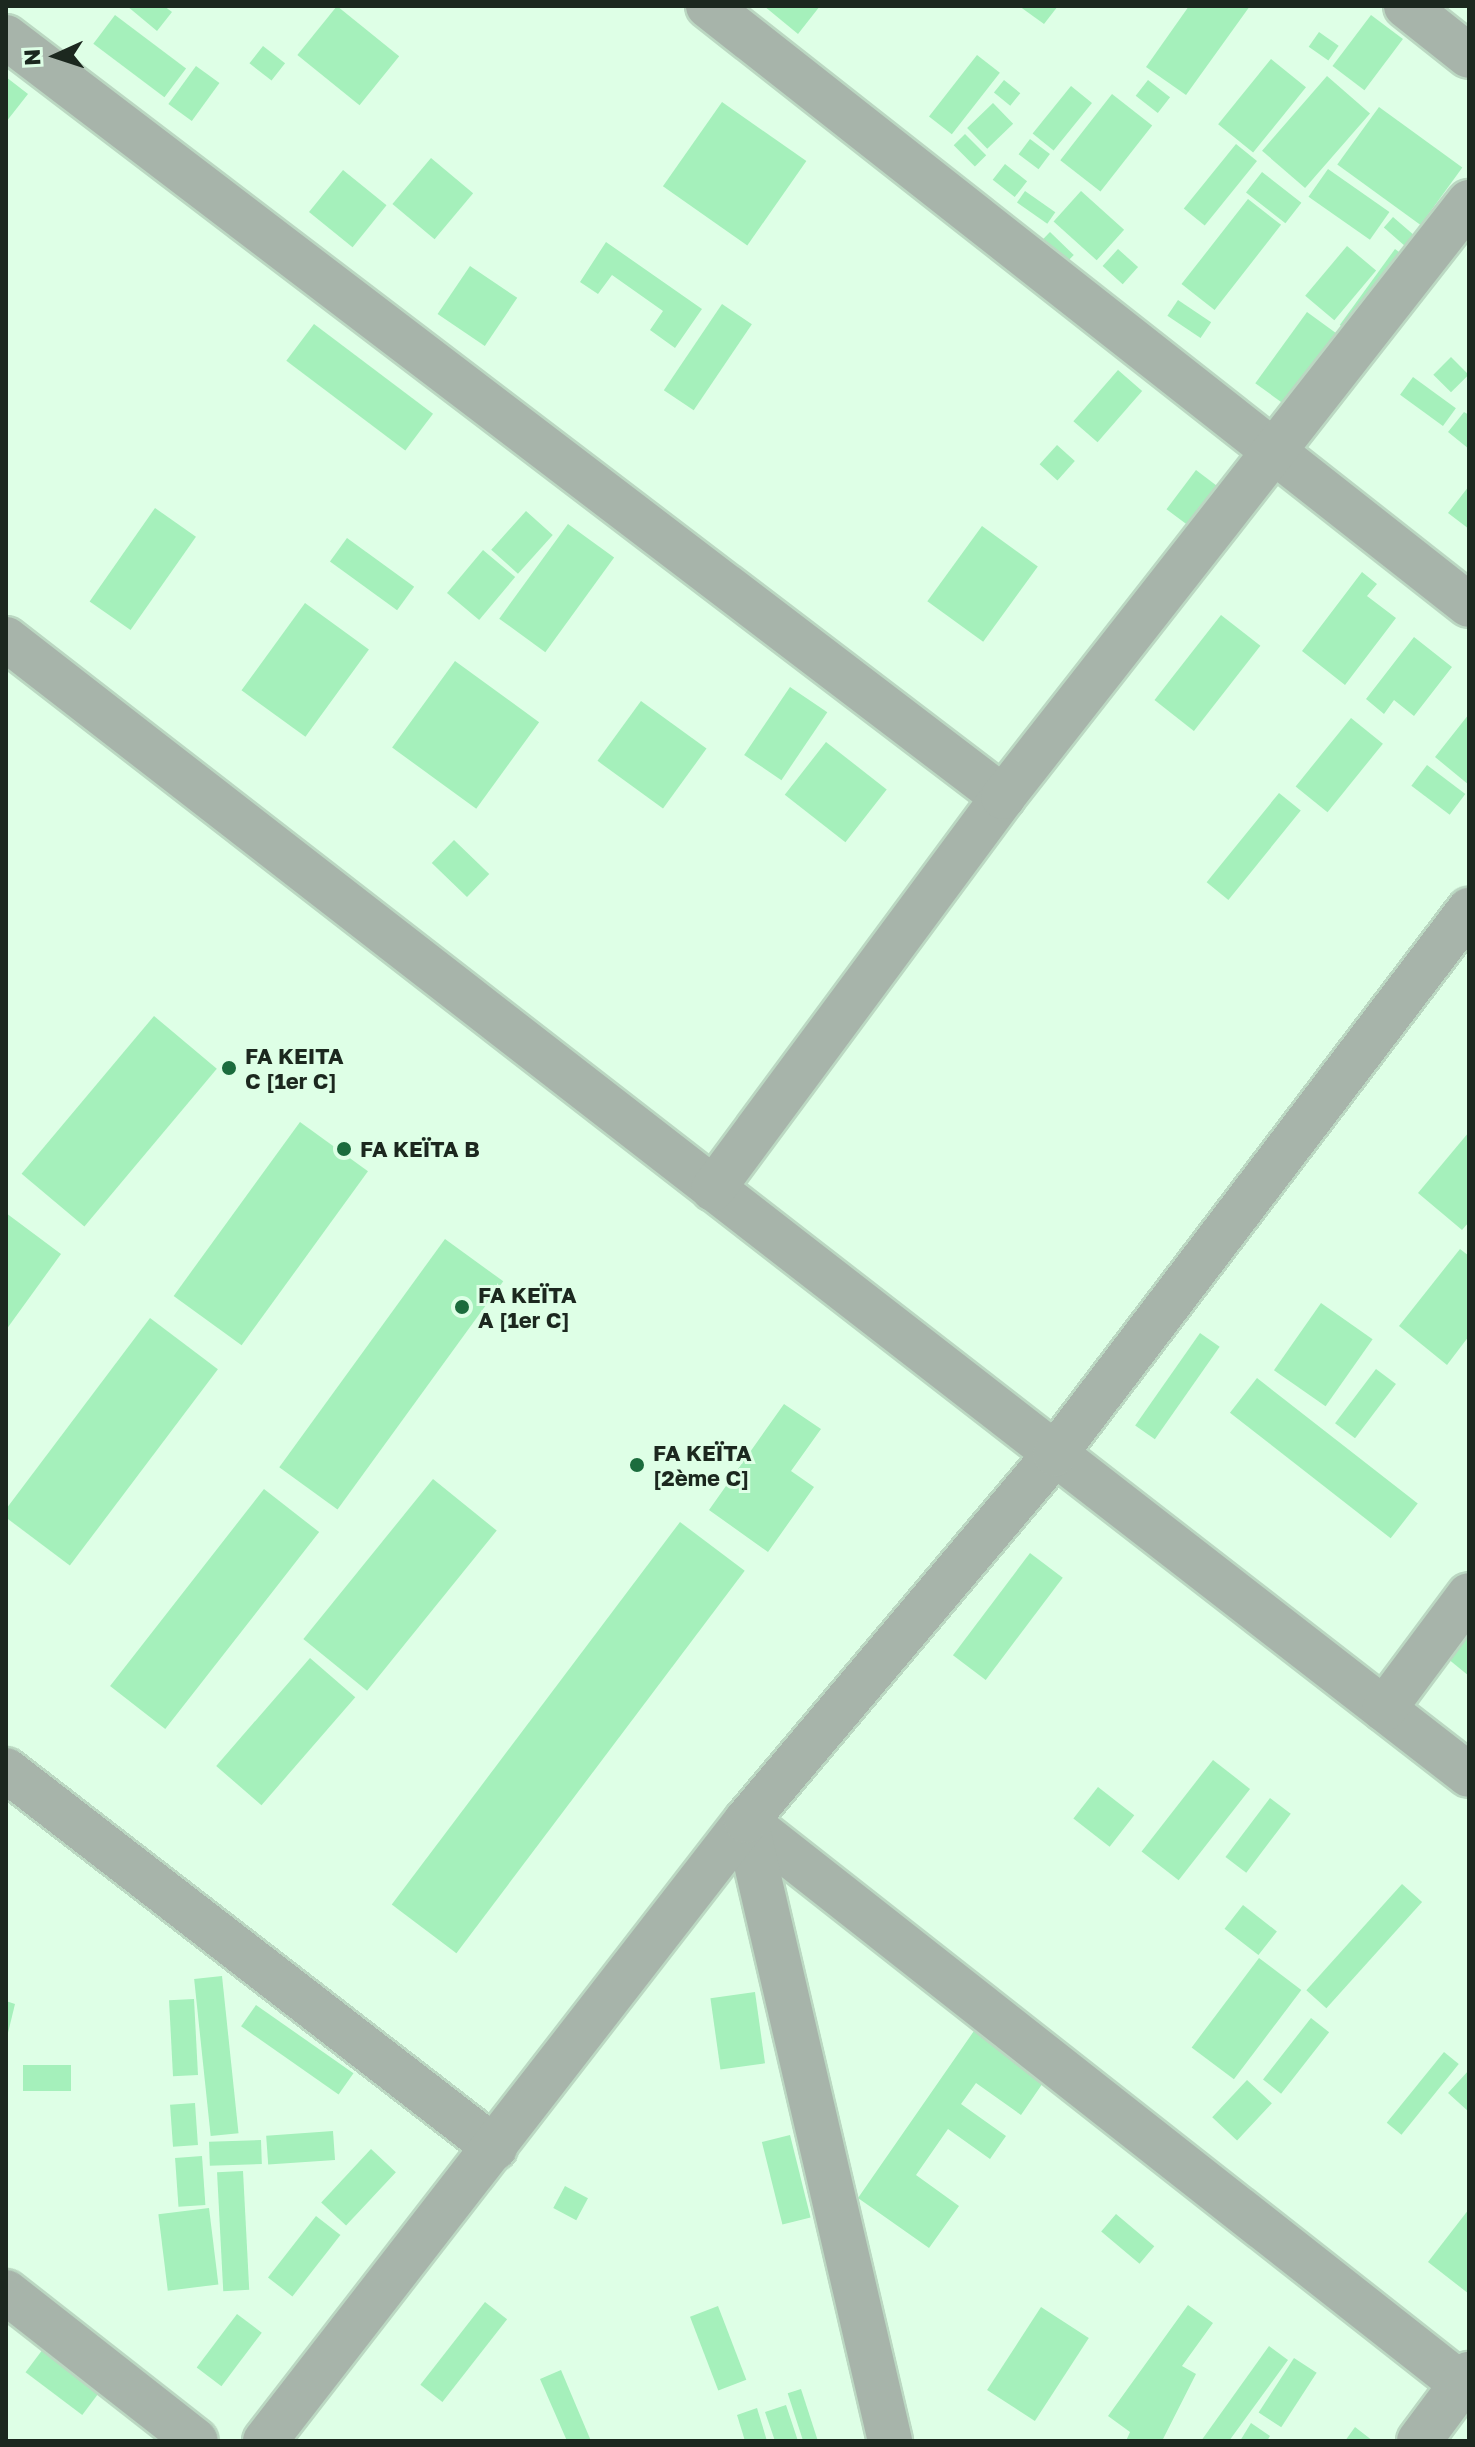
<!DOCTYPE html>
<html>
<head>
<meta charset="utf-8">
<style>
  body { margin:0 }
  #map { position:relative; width:1475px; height:2447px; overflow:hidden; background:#deffe6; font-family:"Golos Text",sans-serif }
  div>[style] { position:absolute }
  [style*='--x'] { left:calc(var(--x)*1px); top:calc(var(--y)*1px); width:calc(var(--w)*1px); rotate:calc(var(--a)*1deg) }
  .building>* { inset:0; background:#a5f0bb; transform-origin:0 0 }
  .roads { filter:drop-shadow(2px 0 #bbd8c2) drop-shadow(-2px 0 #bbd8c2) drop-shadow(0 2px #bbd8c2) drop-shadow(0 -2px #bbd8c2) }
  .minor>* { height:44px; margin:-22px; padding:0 22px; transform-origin:22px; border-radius:22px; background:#a7b4aa }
  .dots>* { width:22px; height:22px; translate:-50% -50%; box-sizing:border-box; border:4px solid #deffe6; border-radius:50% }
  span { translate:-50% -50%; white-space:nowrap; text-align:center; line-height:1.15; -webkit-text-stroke:6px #deffe6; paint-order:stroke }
  .poi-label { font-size:22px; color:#1c281f; font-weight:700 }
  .left { translate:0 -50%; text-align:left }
  .frame { position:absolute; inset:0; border:8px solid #1c281f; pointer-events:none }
  .north { position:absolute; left:16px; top:16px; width:80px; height:80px; -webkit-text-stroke:6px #deffe6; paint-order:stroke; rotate:267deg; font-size:22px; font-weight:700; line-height:32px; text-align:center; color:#1c281f }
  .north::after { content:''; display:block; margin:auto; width:28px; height:36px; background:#1c281f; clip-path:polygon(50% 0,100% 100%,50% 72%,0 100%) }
</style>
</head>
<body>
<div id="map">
  <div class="building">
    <div style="clip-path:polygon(127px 6px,164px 6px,172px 12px,157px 31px)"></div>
    <div style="left:337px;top:6px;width:80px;height:63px;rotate:39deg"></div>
    <div style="clip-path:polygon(764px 6px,820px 6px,798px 34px)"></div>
    <div style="clip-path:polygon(1019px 6px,1058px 6px,1044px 24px)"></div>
    <div style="clip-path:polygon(1189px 6px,1250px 6px,1186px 95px,1146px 67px)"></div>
    <div style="left:115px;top:15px;width:89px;height:36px;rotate:37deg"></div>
    <div style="left:1371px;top:15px;width:40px;height:64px;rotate:37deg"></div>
    <div style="left:1319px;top:32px;width:24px;height:18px;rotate:35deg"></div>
    <div style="left:263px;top:46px;width:28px;height:22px;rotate:38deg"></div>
    <div style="left:977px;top:55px;width:29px;height:78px;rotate:38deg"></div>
    <div style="left:1271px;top:59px;width:45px;height:84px;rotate:39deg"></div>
    <div style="left:196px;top:66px;width:29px;height:47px;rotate:36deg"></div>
    <div style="left:1327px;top:76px;width:57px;height:99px;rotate:41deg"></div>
    <div style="clip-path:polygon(6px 77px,28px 94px,6px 122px)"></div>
    <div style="left:1004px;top:80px;width:21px;height:16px;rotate:39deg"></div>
    <div style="left:1148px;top:80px;width:28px;height:20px;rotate:38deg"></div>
    <div style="left:1071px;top:86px;width:27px;height:61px;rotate:39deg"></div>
    <div style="left:1112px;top:94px;width:51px;height:84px;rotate:38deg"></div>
    <div style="left:722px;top:102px;width:103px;height:103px;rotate:35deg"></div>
    <div style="left:993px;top:103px;width:29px;height:36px;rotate:46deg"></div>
    <div style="left:1379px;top:107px;width:103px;height:71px;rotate:36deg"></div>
    <div style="left:965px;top:134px;width:30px;height:16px;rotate:45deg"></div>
    <div style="left:1030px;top:139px;width:25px;height:19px;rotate:37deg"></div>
    <div style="left:1236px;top:144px;width:27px;height:83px;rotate:39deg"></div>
    <div style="left:431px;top:158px;width:55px;height:60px;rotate:40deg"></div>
    <div style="left:1005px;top:164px;width:28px;height:20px;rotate:38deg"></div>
    <div style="left:1328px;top:169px;width:75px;height:34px;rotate:35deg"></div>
    <div style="left:343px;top:170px;width:56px;height:54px;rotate:39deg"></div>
    <div style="left:1262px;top:172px;width:50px;height:26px;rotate:38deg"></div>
    <div style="left:1025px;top:191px;width:37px;height:14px;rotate:35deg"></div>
    <div style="left:1081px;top:191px;width:58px;height:41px;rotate:42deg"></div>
    <div style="left:1248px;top:199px;width:42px;height:108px;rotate:38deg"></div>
    <div style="left:1393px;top:217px;width:28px;height:14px;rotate:41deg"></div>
    <div style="left:1050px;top:232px;width:33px;height:22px;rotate:44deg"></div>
    <div style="clip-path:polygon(606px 242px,702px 309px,675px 348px,650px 330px,663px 311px,612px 275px,598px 294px,580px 282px)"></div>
    <div style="left:1347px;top:246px;width:38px;height:65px;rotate:40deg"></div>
    <div style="left:1118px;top:249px;width:27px;height:23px;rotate:42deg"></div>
    <div style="left:1395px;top:249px;width:22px;height:94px;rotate:36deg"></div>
    <div style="left:470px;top:266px;width:57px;height:58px;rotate:34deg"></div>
    <div style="left:1178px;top:300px;width:40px;height:19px;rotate:34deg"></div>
    <div style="left:722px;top:304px;width:36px;height:104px;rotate:34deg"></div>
    <div style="left:1307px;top:312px;width:37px;height:88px;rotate:36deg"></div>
    <div style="left:314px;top:324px;width:149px;height:46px;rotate:37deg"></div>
    <div style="left:1451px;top:357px;width:25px;height:25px;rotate:45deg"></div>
    <div style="left:1118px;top:370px;width:32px;height:68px;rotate:41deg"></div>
    <div style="left:1413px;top:377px;width:53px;height:22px;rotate:36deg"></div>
    <div style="clip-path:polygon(1464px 412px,1469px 415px,1469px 449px,1448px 432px)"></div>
    <div style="left:1057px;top:445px;width:24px;height:26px;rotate:42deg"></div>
    <div style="left:1196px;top:470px;width:26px;height:49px;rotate:37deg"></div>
    <div style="clip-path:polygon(1469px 486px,1469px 529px,1448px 513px)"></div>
    <div style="left:155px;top:508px;width:50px;height:114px;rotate:35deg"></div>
    <div style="left:526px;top:511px;width:36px;height:52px;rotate:42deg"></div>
    <div style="left:568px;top:524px;width:57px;height:117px;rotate:36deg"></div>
    <div style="left:982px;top:526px;width:69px;height:93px;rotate:36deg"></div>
    <div style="left:347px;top:538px;width:83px;height:29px;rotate:36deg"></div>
    <div style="left:483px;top:550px;width:42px;height:56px;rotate:40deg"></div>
    <div style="clip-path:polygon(1362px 572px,1377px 584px,1367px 596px,1396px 618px,1345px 685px,1302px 651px)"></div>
    <div style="left:305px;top:603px;width:79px;height:108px;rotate:36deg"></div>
    <div style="left:1221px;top:615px;width:50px;height:108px;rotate:38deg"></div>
    <div style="clip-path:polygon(1414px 637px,1452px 667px,1414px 716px,1394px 700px,1384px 714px,1366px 699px)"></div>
    <div style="left:455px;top:661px;width:104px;height:107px;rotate:36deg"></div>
    <div style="left:790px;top:687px;width:45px;height:82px;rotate:34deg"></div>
    <div style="left:641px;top:701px;width:81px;height:74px;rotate:36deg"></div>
    <div style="clip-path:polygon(1469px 714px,1469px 785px,1435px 757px)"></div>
    <div style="left:1351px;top:718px;width:41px;height:88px;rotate:39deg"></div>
    <div style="left:826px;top:742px;width:77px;height:67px;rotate:38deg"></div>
    <div style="left:1427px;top:765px;width:48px;height:26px;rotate:37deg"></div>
    <div style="left:1279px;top:793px;width:28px;height:115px;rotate:39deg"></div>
    <div style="left:454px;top:840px;width:49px;height:32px;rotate:44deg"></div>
    <div style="left:154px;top:1016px;width:82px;height:206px;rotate:40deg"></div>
    <div style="left:300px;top:1122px;width:84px;height:215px;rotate:36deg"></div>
    <div style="clip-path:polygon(1469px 1132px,1469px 1222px,1462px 1230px,1418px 1193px)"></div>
    <div style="clip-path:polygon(6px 1213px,61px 1254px,6px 1330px)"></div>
    <div style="left:445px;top:1239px;width:72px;height:282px;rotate:36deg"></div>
    <div style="clip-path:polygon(1460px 1249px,1469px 1256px,1469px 1336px,1447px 1365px,1399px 1326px)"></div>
    <div style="left:1321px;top:1303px;width:63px;height:82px;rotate:35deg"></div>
    <div style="left:150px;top:1318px;width:85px;height:246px;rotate:37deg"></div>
    <div style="left:1200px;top:1333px;width:24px;height:113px;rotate:35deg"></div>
    <div style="left:1376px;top:1369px;width:25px;height:68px;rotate:37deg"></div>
    <div style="left:1257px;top:1378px;width:204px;height:44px;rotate:38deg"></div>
    <div style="clip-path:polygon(784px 1404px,821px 1429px,791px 1471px,814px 1487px,768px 1552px,709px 1510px)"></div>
    <div style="left:433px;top:1479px;width:82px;height:206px;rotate:39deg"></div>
    <div style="left:264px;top:1489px;width:70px;height:250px;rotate:38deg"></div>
    <div style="left:680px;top:1522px;width:81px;height:479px;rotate:37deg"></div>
    <div style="left:1030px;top:1553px;width:41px;height:128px;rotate:37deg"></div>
    <div style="clip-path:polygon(1469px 1625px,1469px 1676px,1442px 1654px)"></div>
    <div style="left:310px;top:1658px;width:60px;height:143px;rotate:41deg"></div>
    <div style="left:1213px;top:1760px;width:47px;height:116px;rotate:38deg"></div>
    <div style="left:1098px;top:1787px;width:46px;height:40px;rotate:38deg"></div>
    <div style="left:1270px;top:1798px;width:26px;height:74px;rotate:37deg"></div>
    <div style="left:1402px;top:1884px;width:27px;height:143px;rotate:42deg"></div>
    <div style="left:1243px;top:1905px;width:43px;height:30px;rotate:38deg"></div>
    <div style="left:1259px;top:1958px;width:53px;height:112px;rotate:37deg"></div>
    <div style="left:222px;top:1976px;width:158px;height:28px;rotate:84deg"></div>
    <div style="left:755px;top:1992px;width:72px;height:45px;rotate:82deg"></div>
    <div style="left:194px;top:1999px;width:76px;height:25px;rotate:87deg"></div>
    <div style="clip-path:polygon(6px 2001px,15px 2004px,7px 2037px,6px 2037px)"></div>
    <div style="left:256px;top:2005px;width:119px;height:26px;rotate:35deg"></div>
    <div style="left:1311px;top:2018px;width:23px;height:78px;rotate:38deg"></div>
    <div style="clip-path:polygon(976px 2028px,1047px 2077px,1021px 2115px,976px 2083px,961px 2104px,1006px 2136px,990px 2159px,948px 2129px,916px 2175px,959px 2206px,929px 2248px,858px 2198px)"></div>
    <div style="left:1444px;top:2052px;width:19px;height:91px;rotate:39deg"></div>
    <div style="left:23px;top:2065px;width:48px;height:26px"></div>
    <div style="clip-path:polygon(1469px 2070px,1469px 2112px,1448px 2093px)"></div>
    <div style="left:1247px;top:2080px;width:34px;height:51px;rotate:43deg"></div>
    <div style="left:195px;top:2103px;width:42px;height:25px;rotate:86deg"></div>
    <div style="left:333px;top:2131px;width:29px;height:67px;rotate:86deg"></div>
    <div style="left:790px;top:2135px;width:85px;height:29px;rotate:76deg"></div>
    <div style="left:261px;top:2140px;width:24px;height:52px;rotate:88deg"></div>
    <div style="left:371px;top:2149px;width:34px;height:73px;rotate:43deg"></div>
    <div style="left:202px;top:2156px;width:49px;height:27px;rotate:86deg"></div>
    <div style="left:243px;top:2171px;width:119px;height:26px;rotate:87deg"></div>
    <div style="left:565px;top:2186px;width:26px;height:25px;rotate:28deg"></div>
    <div style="left:209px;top:2208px;width:77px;height:51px;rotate:83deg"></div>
    <div style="clip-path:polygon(1469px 2209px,1469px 2294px,1428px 2262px)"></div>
    <div style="left:1116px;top:2214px;width:50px;height:23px;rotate:40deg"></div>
    <div style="left:316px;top:2216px;width:31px;height:78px;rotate:38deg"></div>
    <div style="left:485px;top:2302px;width:28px;height:105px;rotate:38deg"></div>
    <div style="clip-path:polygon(1188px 2305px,1213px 2323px,1182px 2366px,1196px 2374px,1162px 2441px,1126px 2441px,1130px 2432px,1108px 2416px)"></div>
    <div style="left:718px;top:2306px;width:79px;height:30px;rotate:69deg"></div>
    <div style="left:1041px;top:2307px;width:57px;height:99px;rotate:33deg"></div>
    <div style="left:237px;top:2314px;width:31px;height:67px;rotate:37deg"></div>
    <div style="clip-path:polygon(1269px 2346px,1288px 2360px,1229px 2441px,1201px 2441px)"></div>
    <div style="left:43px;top:2349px;width:71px;height:29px;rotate:37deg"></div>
    <div style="left:1294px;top:2358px;width:27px;height:65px;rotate:33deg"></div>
    <div style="clip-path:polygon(561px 2370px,591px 2441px,567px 2441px,540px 2379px)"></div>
    <div style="left:801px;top:2389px;width:55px;height:14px;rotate:72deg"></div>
    <div style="clip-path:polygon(786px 2405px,798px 2441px,775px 2441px,765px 2412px)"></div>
    <div style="clip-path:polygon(757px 2408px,767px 2441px,745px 2441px,737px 2415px)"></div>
    <div style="clip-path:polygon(1251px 2423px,1270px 2436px,1267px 2441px,1240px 2441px)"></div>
    <div style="clip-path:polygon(1355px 2427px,1373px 2441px,1345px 2441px)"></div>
  </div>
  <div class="roads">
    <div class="minor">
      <div style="--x:708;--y:6;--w:968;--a:38.21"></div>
      <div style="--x:1406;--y:6;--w:80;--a:38.4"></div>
      <div style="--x:6;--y:37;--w:1254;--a:37.32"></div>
      <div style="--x:6;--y:639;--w:1852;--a:37.83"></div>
      <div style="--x:713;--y:1189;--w:488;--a:-53.5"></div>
      <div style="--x:1003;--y:797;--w:756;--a:-51.93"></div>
      <div style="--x:1384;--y:1709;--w:142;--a:-53.3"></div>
      <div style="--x:6;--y:1770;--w:618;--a:37.7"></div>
      <div style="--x:746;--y:1821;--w:920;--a:38.2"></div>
      <div style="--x:746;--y:1821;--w:637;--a:76.92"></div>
      <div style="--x:6;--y:2292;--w:241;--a:38.1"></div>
      <div style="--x:265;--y:2441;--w:785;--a:-52.2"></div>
      <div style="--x:746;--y:1821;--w:480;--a:-49.9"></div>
      <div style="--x:1055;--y:1454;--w:684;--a:-52.73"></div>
      <div style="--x:1419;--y:2441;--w:84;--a:-53.3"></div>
    </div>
  </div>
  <div class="dots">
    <div style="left:229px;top:1068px;background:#1b6c3d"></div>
    <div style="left:344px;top:1149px;background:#1b6c3d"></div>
    <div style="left:462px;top:1307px;background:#1b6c3d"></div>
    <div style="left:637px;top:1465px;background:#1b6c3d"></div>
  </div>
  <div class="poi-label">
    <span class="left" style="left:245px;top:1068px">FA KEITA<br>C [1er C]</span>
    <span class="left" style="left:360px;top:1149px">FA KEÏTA B</span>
    <span class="left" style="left:478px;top:1307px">FA KEÏTA<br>A [1er C]</span>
    <span class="left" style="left:653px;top:1465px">FA KEÏTA<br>[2ème C]</span>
  </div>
  <div class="frame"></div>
  <div class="north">N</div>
</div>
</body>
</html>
